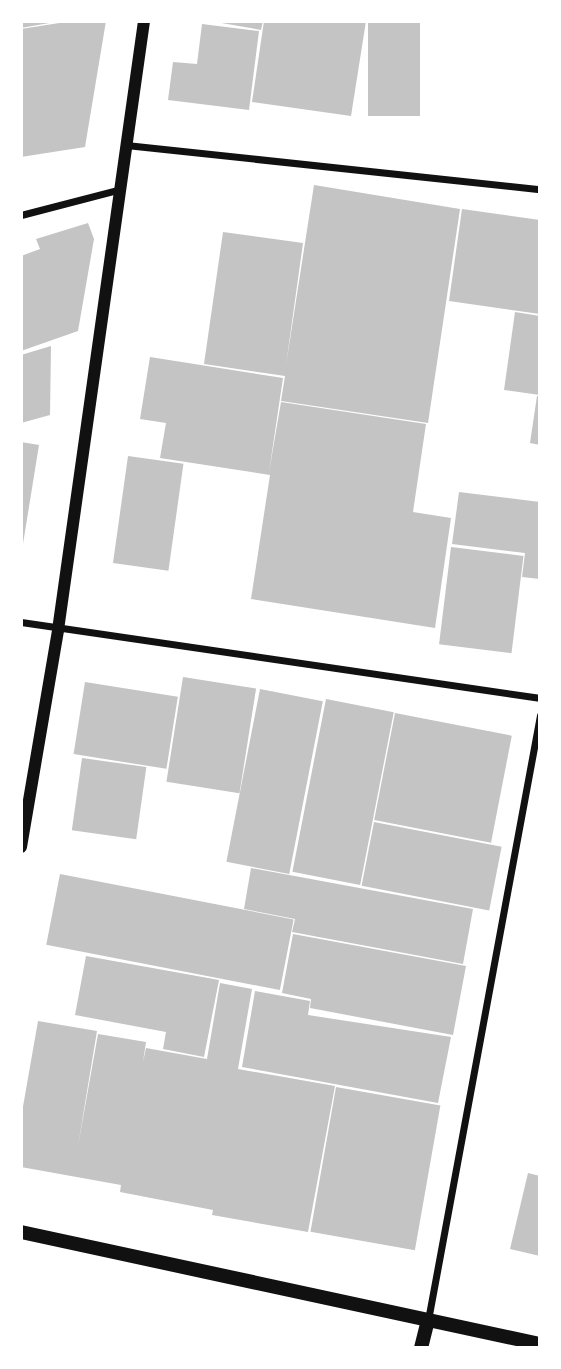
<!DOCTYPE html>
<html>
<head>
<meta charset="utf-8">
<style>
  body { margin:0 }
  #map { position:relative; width:561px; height:1369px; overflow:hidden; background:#fff; font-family:"DM Sans",sans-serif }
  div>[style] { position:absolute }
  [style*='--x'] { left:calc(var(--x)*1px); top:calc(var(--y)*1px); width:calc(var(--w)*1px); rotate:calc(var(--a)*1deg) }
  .building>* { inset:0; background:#c4c4c4; transform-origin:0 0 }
  .minor>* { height:7px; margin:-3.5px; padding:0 3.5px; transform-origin:3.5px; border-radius:3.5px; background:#111 }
  .tertiary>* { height:12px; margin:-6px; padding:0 6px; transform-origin:6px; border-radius:6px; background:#111 }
  .secondary>* { height:14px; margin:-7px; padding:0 7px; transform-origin:7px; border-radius:7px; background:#111 }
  span { translate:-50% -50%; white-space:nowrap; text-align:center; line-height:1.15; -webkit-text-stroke:7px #fff; paint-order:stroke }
  .frame { position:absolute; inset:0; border:23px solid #fff; pointer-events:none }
</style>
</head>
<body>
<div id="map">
  <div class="building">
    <div style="clip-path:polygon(21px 21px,55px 21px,55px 22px,21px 28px)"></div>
    <div style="clip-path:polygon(72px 21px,106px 21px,85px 147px,21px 157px,21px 29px)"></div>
    <div style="clip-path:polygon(210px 21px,263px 21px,261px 30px)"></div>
    <div style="clip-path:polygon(264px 21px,366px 21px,351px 116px,252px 102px)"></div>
    <div style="left:368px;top:21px;width:52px;height:95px"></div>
    <div style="clip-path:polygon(202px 24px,259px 31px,249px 110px,168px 100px,173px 62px,197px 64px)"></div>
    <div style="clip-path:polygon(314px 185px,460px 209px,428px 423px,281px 401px,285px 376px,204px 364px,223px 232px,303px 243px,286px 365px)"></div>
    <div style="clip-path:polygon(462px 209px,540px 220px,540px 314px,449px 301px)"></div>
    <div style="clip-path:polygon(88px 223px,94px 239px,78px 331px,21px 351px,21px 256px,40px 249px,36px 239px)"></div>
    <div style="clip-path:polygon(515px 312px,540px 316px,540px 395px,504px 390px)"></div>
    <div style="clip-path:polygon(51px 346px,50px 415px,21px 423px,21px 355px)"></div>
    <div style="clip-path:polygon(150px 357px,283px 378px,269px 472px,281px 402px,426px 424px,413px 512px,451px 518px,435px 628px,251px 599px,270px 475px,160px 458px,166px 423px,140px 419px)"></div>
    <div style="clip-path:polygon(537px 396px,540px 396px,540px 445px,530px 443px)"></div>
    <div style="clip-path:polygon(21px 442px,39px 445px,22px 550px,21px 550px)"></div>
    <div style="left:128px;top:456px;width:56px;height:108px;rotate:8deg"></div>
    <div style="clip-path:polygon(459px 492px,540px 502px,540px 579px,522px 577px,525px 553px,452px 544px)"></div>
    <div style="left:451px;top:547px;width:73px;height:98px;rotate:7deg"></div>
    <div style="left:183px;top:677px;width:74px;height:106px;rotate:9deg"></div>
    <div style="left:85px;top:682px;width:94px;height:73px;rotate:9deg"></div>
    <div style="left:260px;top:689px;width:64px;height:176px;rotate:11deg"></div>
    <div style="left:326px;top:699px;width:69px;height:176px;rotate:11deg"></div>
    <div style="left:395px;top:713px;width:119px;height:109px;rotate:11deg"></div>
    <div style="left:82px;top:758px;width:65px;height:73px;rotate:8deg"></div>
    <div style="left:374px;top:822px;width:130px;height:65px;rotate:11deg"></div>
    <div style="clip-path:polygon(251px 868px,473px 909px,463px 964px,292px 932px,295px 919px,244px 909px)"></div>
    <div style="left:60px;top:874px;width:238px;height:72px;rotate:11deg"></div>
    <div style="clip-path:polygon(293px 934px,466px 966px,453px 1035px,310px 1008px,311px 999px,282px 993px)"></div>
    <div style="clip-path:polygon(86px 956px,219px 980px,204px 1057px,163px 1049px,166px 1032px,75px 1015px)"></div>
    <div style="clip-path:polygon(220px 983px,252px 989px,238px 1069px,335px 1086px,308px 1232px,212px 1215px,213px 1210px,120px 1192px,121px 1185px,21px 1167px,21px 1118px,38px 1021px,97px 1031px,78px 1146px,98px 1034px,146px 1042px,143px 1062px,146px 1048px,207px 1059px)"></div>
    <div style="clip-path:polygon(255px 991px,310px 1001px,308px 1015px,451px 1037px,438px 1103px,242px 1067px)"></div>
    <div style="left:336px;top:1087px;width:106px;height:147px;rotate:10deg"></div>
    <div style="clip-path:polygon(528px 1173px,540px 1176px,540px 1256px,510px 1249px)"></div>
  </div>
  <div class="minor">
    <div style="--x:126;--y:145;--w:416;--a:6.1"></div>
    <div style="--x:21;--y:215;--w:99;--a:-14.6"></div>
    <div style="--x:21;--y:622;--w:525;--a:8.33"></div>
    <div style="--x:428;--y:1320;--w:615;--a:-79.51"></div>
  </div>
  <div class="tertiary">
    <div style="--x:21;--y:847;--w:220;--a:-80.3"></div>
    <div style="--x:58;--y:630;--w:615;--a:-81.96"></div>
  </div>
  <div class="secondary">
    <div style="--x:21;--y:1232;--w:531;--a:12.18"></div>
    <div style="--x:421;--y:1348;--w:29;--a:-76"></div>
  </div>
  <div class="frame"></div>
</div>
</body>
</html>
